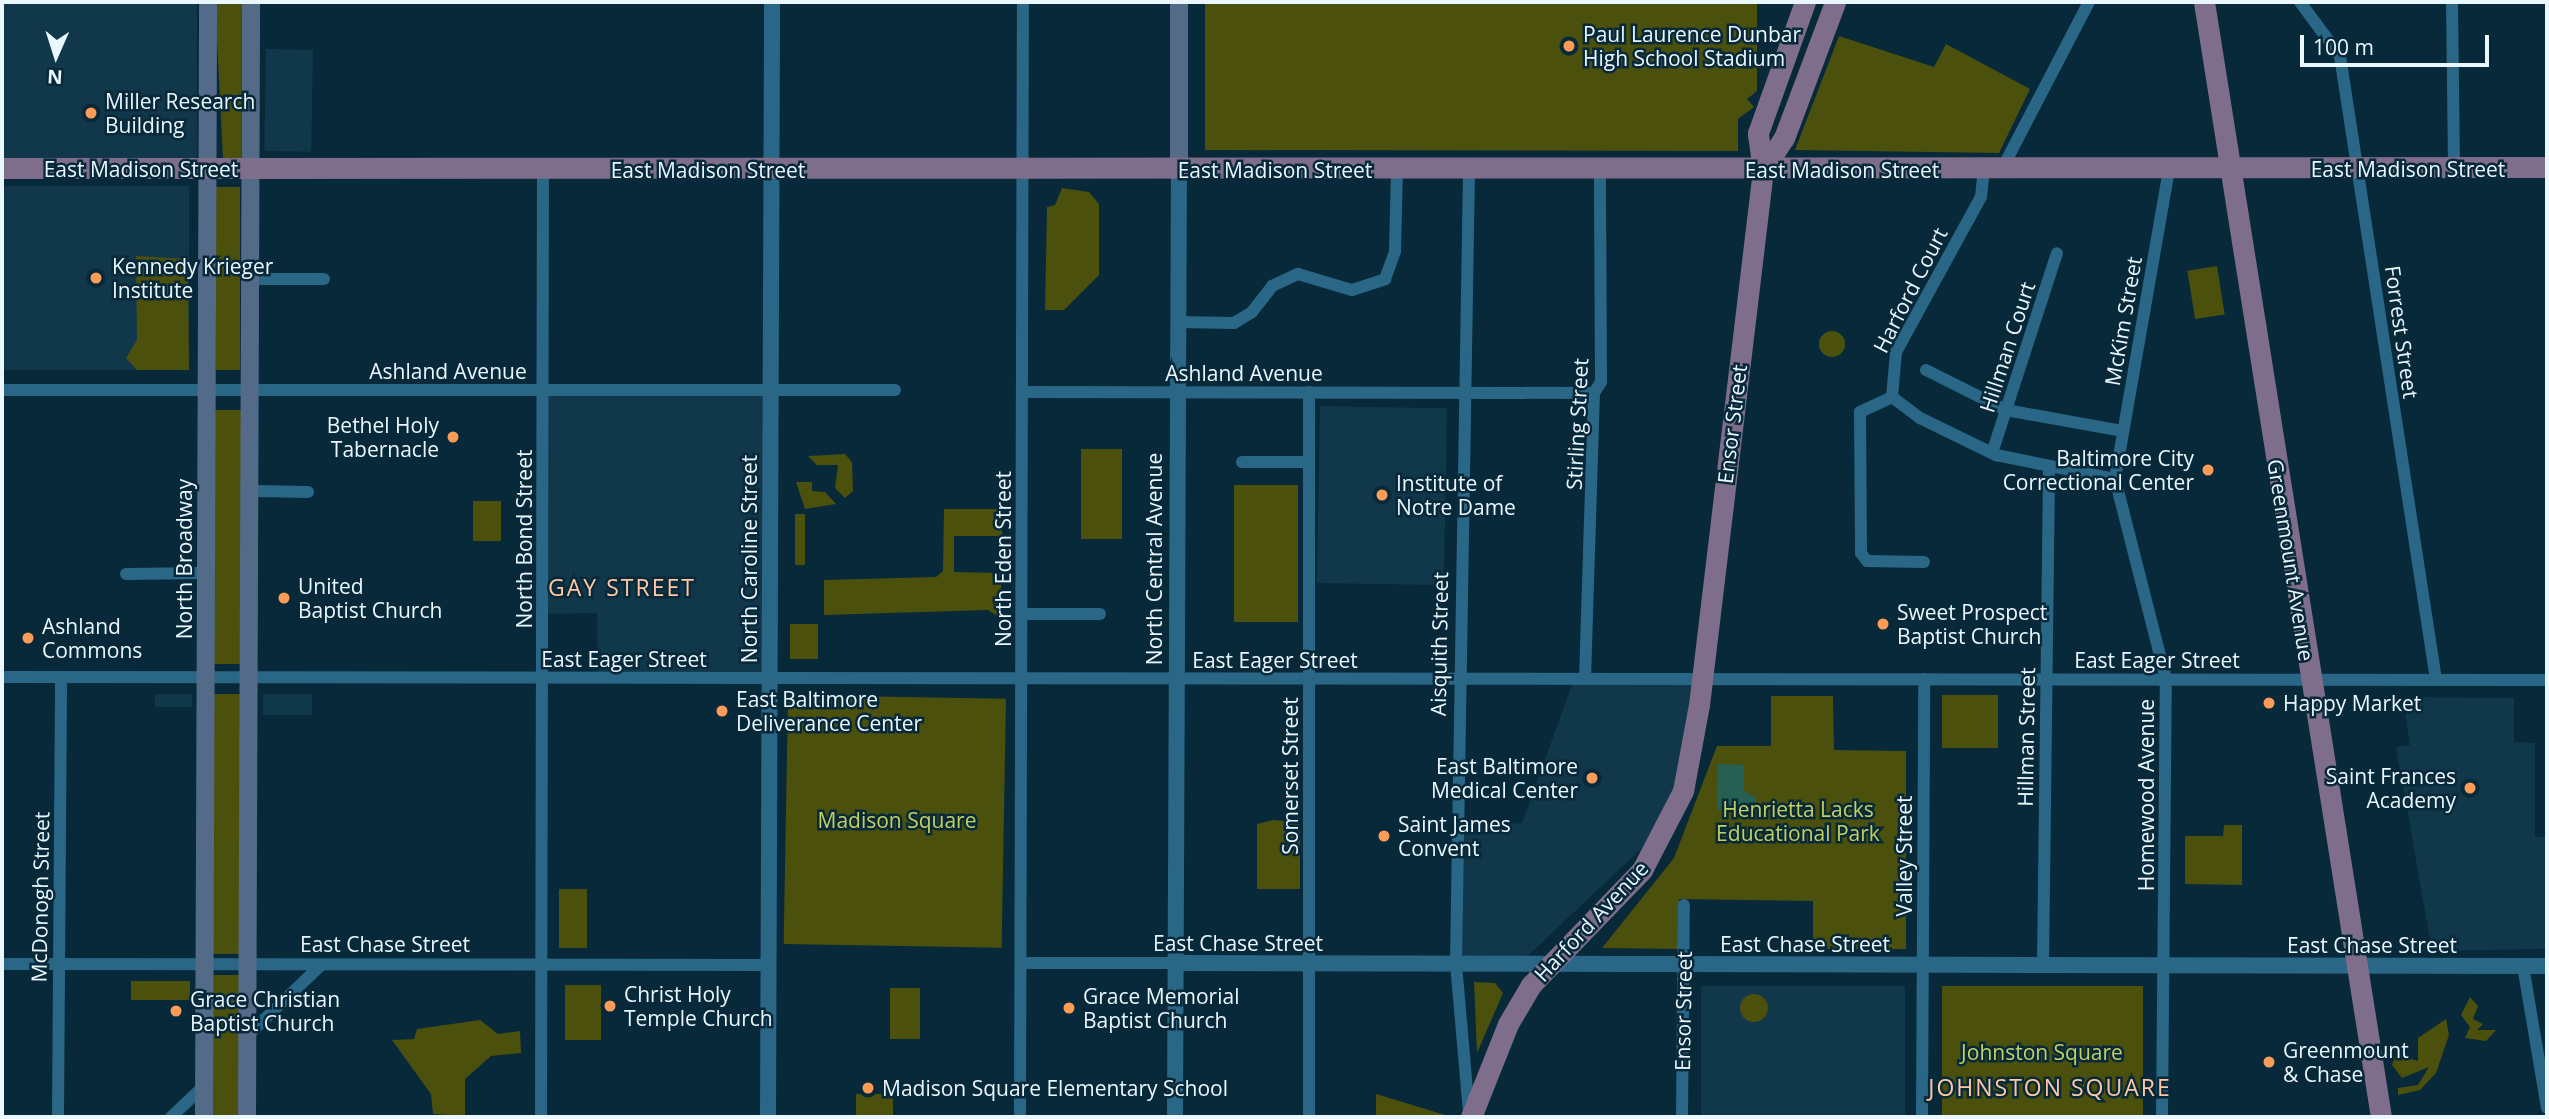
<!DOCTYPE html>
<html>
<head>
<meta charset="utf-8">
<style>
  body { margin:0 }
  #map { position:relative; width:2549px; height:1119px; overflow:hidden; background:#072939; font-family:"Open Sans",sans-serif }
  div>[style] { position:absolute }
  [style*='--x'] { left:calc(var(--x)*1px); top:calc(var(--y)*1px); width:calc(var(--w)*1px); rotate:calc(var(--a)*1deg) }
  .built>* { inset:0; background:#10374a; transform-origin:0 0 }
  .green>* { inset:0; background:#4b500d; transform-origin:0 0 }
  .round { border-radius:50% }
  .water>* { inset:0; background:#266052 }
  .minor>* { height:12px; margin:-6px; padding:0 6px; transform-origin:6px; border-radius:6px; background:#2a6787 }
  .tertiary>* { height:16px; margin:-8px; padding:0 8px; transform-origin:8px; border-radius:8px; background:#2a6787 }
  .secondary>* { height:18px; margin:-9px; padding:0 9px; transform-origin:9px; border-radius:9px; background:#546a89 }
  .primary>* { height:21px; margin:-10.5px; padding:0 10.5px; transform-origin:10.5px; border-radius:10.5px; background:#7f6e8b }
  .dots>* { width:19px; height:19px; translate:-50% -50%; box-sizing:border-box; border:4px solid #072939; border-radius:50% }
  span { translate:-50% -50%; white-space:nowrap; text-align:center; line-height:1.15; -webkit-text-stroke:5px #072939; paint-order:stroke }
  .poi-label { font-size:21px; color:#ebf7fe }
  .left { translate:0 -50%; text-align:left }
  .right { translate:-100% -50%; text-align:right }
  .street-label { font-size:21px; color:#ebf7fe }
  .park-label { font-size:21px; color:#c4d05e }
  .neighbourhood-label { font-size:23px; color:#ffc7a3; letter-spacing:2px }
  .frame { position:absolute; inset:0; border:4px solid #ebf7fe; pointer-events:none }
  .north { position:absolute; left:21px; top:21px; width:70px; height:70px; -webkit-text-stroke:5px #072939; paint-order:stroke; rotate:183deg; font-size:19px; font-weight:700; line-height:28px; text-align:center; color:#ebf7fe }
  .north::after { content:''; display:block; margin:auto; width:24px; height:32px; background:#ebf7fe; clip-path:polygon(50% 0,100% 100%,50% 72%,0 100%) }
  .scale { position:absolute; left:2300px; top:35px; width:189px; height:32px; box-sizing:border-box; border:4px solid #ebf7fe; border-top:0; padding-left:9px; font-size:21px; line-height:24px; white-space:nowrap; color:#ebf7fe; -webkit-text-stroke:5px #072939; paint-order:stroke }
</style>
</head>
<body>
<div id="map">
  <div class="built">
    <div style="left:2px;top:2px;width:195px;height:157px"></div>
    <div style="left:266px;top:49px;width:47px;height:102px;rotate:1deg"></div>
    <div style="left:189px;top:186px;width:184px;height:187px;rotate:90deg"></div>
    <div style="clip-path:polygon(544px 392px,771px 394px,770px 678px,598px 678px,597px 613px,543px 614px)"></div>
    <div style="left:1320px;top:406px;width:127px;height:177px;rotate:1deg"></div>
    <div style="clip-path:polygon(1703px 677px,1664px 827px,1516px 967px,1454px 966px,1456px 827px,1522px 823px,1574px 679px)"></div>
    <div style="left:155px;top:694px;width:37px;height:13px"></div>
    <div style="left:263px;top:694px;width:49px;height:21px"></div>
    <div style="clip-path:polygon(2403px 697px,2514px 698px,2514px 742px,2535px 743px,2535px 837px,2547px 837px,2547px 949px,2432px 951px,2396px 747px,2410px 745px)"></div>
    <div style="left:1701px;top:986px;width:204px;height:131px"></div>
  </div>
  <div class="green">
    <div style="clip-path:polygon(215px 2px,242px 2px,241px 158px,223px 158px)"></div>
    <div style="clip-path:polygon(1205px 2px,1757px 2px,1757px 91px,1747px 99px,1754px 107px,1738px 119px,1738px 151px,1205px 150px)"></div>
    <div style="clip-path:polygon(1839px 36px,1934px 67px,1946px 44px,2030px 89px,1999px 153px,1795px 150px)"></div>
    <div style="left:216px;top:187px;width:24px;height:183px"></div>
    <div style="clip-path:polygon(1062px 188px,1089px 192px,1099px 204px,1099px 275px,1064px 310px,1045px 310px,1047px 207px,1055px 205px)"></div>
    <div style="clip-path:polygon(136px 256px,188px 259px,189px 370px,137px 370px,126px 358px,137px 340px)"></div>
    <div style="left:2217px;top:266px;width:49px;height:30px;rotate:81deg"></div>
    <div class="round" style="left:1819px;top:331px;width:26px;height:26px"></div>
    <div style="left:214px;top:410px;width:28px;height:254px"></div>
    <div style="left:1081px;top:449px;width:41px;height:90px"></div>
    <div style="clip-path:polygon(845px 454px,852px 462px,853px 491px,845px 498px,835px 488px,838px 465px,817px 465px,808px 456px)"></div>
    <div style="clip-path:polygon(796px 482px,812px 482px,812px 491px,825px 492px,836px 504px,805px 509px)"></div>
    <div style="left:1234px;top:485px;width:64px;height:137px"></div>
    <div style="left:473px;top:501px;width:28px;height:40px"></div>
    <div style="clip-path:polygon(944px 509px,1002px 509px,1002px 536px,954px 536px,954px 572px,1001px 573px,1001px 618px,988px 610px,824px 615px,824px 580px,936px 577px,943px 571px)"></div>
    <div style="left:795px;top:514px;width:10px;height:51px"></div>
    <div style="left:790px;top:624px;width:28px;height:35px"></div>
    <div style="left:213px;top:694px;width:29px;height:260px"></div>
    <div style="left:788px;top:695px;width:218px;height:249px;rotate:1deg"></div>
    <div style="left:1942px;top:695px;width:56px;height:53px"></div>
    <div style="clip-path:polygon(1771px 696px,1833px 696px,1834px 750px,1906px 751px,1906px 949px,1813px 949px,1813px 901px,1679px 899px,1679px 949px,1602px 948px,1674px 858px,1717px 746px,1771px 746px)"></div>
    <div style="clip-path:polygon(1273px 820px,1300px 822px,1300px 889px,1257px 889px,1257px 824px)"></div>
    <div style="clip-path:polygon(2224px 825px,2242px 825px,2242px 885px,2185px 884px,2185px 836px,2223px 836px)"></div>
    <div style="left:559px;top:889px;width:28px;height:59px"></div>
    <div style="left:212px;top:975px;width:28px;height:142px"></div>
    <div style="left:131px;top:981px;width:59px;height:19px"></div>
    <div style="clip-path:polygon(1474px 982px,1495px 983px,1503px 993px,1477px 1053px)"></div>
    <div style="left:565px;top:985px;width:36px;height:55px"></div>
    <div style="left:1942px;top:986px;width:201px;height:131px"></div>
    <div style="left:890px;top:988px;width:30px;height:51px"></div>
    <div class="round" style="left:1740px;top:994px;width:28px;height:28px"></div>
    <div style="clip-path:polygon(2470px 997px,2478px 1006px,2473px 1019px,2483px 1024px,2477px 1030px,2496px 1030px,2486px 1041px,2465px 1038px,2470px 1027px,2461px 1015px)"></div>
    <div style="clip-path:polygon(2446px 1019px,2449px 1035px,2436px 1073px,2420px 1090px,2398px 1095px,2398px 1088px,2418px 1085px,2429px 1067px,2402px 1078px,2392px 1065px,2396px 1054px,2418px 1061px,2418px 1038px)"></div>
    <div style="clip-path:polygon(480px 1020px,498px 1034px,520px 1031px,521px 1053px,491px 1056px,465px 1079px,465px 1116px,433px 1114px,431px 1094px,392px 1040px,414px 1039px,417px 1029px)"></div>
    <div style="left:856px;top:1094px;width:37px;height:23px"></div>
    <div style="clip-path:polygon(1376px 1094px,1452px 1117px,1376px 1117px)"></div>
  </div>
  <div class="water">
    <div style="clip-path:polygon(1718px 764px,1744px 765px,1744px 791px,1756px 797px,1756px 809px,1717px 810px)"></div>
  </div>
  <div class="minor">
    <div style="--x:2300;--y:2;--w:67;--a:53.5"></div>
    <div style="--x:2340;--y:56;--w:631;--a:81.25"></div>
    <div style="--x:2452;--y:2;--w:167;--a:89.3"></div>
    <div style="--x:2002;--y:169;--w:188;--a:-62.5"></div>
    <div style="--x:1469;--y:170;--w:794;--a:90.94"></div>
    <div style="--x:1456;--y:964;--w:151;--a:85"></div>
    <div style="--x:250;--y:279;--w:74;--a:0"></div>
    <div style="--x:1178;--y:322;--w:56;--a:1"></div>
    <div style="--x:1234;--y:323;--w:21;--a:-31"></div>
    <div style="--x:1252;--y:312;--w:33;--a:-52"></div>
    <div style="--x:1272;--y:286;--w:29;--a:-25"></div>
    <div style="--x:1298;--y:274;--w:56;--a:16.5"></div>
    <div style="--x:1352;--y:290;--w:35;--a:-18"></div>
    <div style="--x:1385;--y:279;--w:30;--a:-70"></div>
    <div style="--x:1395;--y:251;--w:81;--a:-88.6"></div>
    <div style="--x:1926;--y:370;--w:89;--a:26.6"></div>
    <div style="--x:2006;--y:410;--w:119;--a:10.2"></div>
    <div style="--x:2;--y:390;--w:893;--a:0"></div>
    <div style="--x:1023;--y:392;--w:571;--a:0.1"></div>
    <div style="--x:1309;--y:392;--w:725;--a:90"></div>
    <div style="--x:1892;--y:397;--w:35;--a:37"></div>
    <div style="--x:1920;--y:418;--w:85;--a:26"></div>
    <div style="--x:1996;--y:455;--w:121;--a:11.4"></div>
    <div style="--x:1992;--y:453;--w:210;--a:-72"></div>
    <div style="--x:1242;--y:462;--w:67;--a:0"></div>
    <div style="--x:249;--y:491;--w:59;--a:1"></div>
    <div style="--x:1924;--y:562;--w:57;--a:-179"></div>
    <div style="--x:1867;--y:561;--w:10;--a:-127"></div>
    <div style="--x:1861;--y:553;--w:141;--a:-90.4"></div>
    <div style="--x:1860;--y:412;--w:35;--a:-25"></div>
    <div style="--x:1892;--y:397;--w:45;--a:-84.9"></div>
    <div style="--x:1896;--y:352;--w:177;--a:-61.3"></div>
    <div style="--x:1981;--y:197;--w:27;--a:-84"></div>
    <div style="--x:126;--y:574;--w:80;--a:-0.7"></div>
    <div style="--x:1022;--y:614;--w:78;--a:0"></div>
    <div style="--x:2;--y:677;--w:2545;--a:0.07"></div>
    <div style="--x:1585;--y:679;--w:286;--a:-88.2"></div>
    <div style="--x:1594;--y:393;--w:13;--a:-58"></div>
    <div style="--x:1601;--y:382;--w:212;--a:-90.3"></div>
    <div style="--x:1021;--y:963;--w:154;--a:0"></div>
    <div style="--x:2;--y:964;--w:767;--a:0.07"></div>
    <div style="--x:2043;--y:965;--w:498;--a:-89.3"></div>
    <div style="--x:2523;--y:966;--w:144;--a:80.4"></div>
    <div style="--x:248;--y:1035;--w:101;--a:-43.8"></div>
    <div style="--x:58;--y:1117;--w:440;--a:-89.6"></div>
    <div style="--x:171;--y:1117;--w:45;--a:-43.2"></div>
    <div style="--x:541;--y:1117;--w:947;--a:-89.88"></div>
    <div style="--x:1020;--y:1117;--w:1115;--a:-89.85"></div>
    <div style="--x:1682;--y:1117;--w:212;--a:-89.5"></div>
    <div style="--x:1922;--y:1117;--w:438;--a:-89.7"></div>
    <div style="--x:2162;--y:1117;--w:438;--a:-89.5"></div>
    <div style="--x:2166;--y:679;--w:206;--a:-104.3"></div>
    <div style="--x:2115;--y:479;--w:314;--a:-80.1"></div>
  </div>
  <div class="tertiary">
    <div style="--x:1175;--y:963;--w:1372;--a:0.13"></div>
    <div style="--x:768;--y:1117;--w:1115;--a:-89.79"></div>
    <div style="--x:1175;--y:1117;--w:947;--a:-89.76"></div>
  </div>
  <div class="secondary">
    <div style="--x:1179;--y:170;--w:168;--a:-90"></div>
    <div style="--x:204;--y:1117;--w:1115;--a:-89.79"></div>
    <div style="--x:247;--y:1117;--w:1115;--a:-89.79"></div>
  </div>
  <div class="primary">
    <div style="--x:2204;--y:2;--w:1129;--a:80.98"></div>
    <div style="--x:2;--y:168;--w:2545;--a:-0.02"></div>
    <div style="--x:1763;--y:170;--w:38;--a:-57"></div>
    <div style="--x:1784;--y:138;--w:145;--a:-69.4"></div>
    <div style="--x:1471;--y:1117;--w:100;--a:-68.3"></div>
    <div style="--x:1508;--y:1024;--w:45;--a:-59.5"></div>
    <div style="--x:1531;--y:985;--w:160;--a:-46"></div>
    <div style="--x:1642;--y:870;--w:89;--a:-62.6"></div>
    <div style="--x:1683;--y:791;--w:87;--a:-79.5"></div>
    <div style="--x:1699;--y:705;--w:539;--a:-83.18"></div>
    <div style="--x:1763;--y:170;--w:37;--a:-98"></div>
    <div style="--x:1758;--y:133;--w:139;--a:-70.3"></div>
  </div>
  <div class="dots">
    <div style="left:1569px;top:46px;background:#fd9c56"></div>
    <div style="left:91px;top:113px;background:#fd9c56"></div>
    <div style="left:96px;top:278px;background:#fd9c56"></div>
    <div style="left:453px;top:437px;background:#fd9c56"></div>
    <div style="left:2208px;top:470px;background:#fd9c56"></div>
    <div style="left:1382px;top:495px;background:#fd9c56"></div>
    <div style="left:284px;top:598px;background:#fd9c56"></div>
    <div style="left:1883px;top:624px;background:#fd9c56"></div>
    <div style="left:28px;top:638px;background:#fd9c56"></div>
    <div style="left:2269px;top:703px;background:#fd9c56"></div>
    <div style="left:722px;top:711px;background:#fd9c56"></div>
    <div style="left:1592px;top:778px;background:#fd9c56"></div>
    <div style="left:2470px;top:788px;background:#fd9c56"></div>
    <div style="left:1384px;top:836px;background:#fd9c56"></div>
    <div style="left:610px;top:1006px;background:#fd9c56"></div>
    <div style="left:1069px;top:1008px;background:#fd9c56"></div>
    <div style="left:176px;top:1011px;background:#fd9c56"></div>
    <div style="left:2269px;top:1062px;background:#fd9c56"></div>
    <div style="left:868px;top:1088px;background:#fd9c56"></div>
  </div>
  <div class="poi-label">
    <span class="left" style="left:1583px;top:46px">Paul Laurence Dunbar<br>High School Stadium</span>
    <span class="left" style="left:105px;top:113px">Miller Research<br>Building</span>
    <span class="left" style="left:112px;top:278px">Kennedy Krieger<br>Institute</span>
    <span class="right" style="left:439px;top:437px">Bethel Holy<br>Tabernacle</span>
    <span class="right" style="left:2194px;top:470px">Baltimore City<br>Correctional Center</span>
    <span class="left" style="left:1396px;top:495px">Institute of<br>Notre Dame</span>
    <span class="left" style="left:298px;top:598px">United<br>Baptist Church</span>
    <span class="left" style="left:1897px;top:624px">Sweet Prospect<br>Baptist Church</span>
    <span class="left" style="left:42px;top:638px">Ashland<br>Commons</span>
    <span class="left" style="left:736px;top:711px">East Baltimore<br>Deliverance Center</span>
    <span class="left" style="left:2283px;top:703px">Happy Market</span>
    <span class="right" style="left:1578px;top:778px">East Baltimore<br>Medical Center</span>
    <span class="right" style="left:2456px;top:788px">Saint Frances<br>Academy</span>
    <span class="left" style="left:1398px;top:836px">Saint James<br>Convent</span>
    <span class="left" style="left:624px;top:1006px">Christ Holy<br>Temple Church</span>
    <span class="left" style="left:1083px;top:1008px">Grace Memorial<br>Baptist Church</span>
    <span class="left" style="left:190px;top:1011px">Grace Christian<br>Baptist Church</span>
    <span class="left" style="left:2283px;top:1062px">Greenmount<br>&amp; Chase</span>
    <span class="left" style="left:882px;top:1088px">Madison Square Elementary School</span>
  </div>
  <div class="street-label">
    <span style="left:141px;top:169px">East Madison Street</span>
    <span style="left:2408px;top:169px">East Madison Street</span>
    <span style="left:708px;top:170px">East Madison Street</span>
    <span style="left:1275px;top:170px">East Madison Street</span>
    <span style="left:1842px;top:170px">East Madison Street</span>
    <span style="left:1910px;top:290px;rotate:-63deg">Harford Court</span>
    <span style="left:2123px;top:321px;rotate:-80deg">McKim Street</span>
    <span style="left:2402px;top:332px;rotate:82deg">Forrest Street</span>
    <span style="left:2007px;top:347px;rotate:-72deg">Hillman Court</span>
    <span style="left:448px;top:371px">Ashland Avenue</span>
    <span style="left:1244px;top:373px">Ashland Avenue</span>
    <span style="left:1577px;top:424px;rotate:-87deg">Stirling Street</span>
    <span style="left:1732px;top:424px;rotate:-83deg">Ensor Street</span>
    <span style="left:524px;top:539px;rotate:-90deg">North Bond Street</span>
    <span style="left:184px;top:559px;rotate:-90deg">North Broadway</span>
    <span style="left:749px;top:559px;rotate:-90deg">North Caroline Street</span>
    <span style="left:1003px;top:559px;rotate:-90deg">North Eden Street</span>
    <span style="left:1154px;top:559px;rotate:-90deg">North Central Avenue</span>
    <span style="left:2291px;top:560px;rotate:81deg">Greenmount Avenue</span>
    <span style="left:1439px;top:644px;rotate:-89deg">Aisquith Street</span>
    <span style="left:624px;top:659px">East Eager Street</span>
    <span style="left:1275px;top:660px">East Eager Street</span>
    <span style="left:2157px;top:660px">East Eager Street</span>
    <span style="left:2026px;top:737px;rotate:-89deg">Hillman Street</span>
    <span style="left:1290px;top:776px;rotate:-90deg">Somerset Street</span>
    <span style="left:2146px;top:795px;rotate:-90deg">Homewood Avenue</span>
    <span style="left:1904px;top:856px;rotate:-90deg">Valley Street</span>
    <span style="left:40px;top:897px;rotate:-89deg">McDonogh Street</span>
    <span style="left:1591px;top:921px;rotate:-47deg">Harford Avenue</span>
    <span style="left:1238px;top:943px">East Chase Street</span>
    <span style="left:385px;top:944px">East Chase Street</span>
    <span style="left:1805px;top:944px">East Chase Street</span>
    <span style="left:2372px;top:945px">East Chase Street</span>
    <span style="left:1683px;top:1011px;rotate:-89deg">Ensor Street</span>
  </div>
  <div class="park-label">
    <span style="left:1798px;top:821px">Henrietta Lacks<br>Educational Park</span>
    <span style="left:897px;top:820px">Madison Square</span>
    <span style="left:2042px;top:1052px">Johnston Square</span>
  </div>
  <div class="neighbourhood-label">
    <span style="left:622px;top:587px">GAY STREET</span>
    <span style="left:2050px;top:1087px">JOHNSTON SQUARE</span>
  </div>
  <div class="frame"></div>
  <div class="north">N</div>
  <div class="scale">100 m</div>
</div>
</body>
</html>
